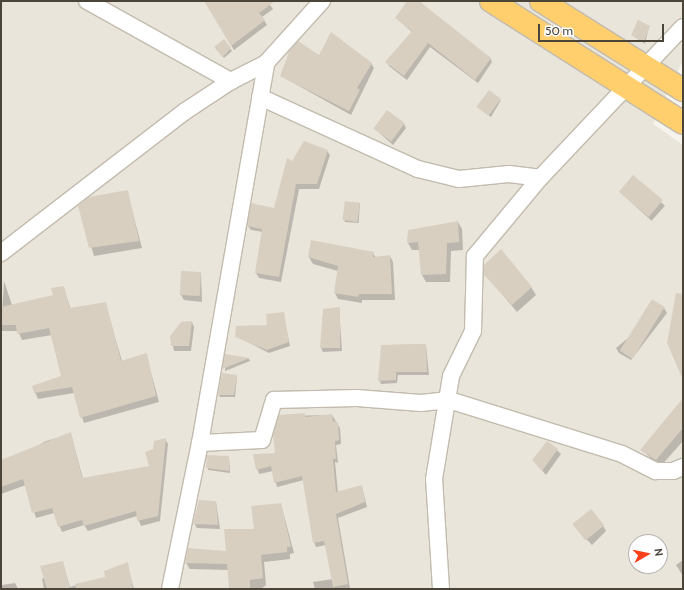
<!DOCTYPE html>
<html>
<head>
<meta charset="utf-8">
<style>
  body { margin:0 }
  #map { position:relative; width:684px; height:590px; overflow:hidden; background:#f6f3ec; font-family:Cabin,sans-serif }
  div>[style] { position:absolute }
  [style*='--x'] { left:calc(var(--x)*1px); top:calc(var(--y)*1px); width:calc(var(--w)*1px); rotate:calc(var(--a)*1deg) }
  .residential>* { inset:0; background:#eae5da }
  .shadow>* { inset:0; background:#0003; transform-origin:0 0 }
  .building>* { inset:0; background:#d8cfc1; transform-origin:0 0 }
  .roads { filter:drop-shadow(1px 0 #c2bbae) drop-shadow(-1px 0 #c2bbae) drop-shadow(0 1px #c2bbae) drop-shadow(0 -1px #c2bbae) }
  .street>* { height:16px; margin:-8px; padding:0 8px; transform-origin:8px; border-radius:8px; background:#fff }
  .highway>* { height:22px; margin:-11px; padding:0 11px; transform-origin:11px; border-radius:11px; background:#ffcf6e }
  span { translate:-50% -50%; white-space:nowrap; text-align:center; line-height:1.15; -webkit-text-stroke:4px #fff; paint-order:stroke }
  .frame { position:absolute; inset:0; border:2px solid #4b4439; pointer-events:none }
  .north { position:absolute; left:628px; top:534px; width:40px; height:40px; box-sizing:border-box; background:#fff; border:1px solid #b7b4b0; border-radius:50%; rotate:81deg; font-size:11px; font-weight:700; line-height:16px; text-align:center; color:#4b4439 }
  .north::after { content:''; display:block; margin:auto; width:14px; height:18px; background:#fc3f1d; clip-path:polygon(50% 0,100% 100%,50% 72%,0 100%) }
  .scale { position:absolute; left:538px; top:24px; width:126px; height:18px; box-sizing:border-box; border:2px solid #4b4439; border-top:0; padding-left:5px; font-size:12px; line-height:14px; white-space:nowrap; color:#4b4439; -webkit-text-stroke:3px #fff; paint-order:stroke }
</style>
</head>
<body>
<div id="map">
  <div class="residential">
    <div style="clip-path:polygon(evenodd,1px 1px,683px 1px,683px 60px,653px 124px,683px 145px,683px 589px,1px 589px,1px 1px,636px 542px,660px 542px,660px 566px,636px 566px,636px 542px)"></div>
  </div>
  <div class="shadow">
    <div style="clip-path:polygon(211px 1px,267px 1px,273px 9px,262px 17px,267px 25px,234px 50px,207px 3px)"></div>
    <div style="clip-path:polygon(409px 1px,426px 1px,419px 3px,490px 58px,492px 62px,478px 83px,430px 47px,407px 80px,389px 66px,387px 62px,412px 32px,396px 18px)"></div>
    <div style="clip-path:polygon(649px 27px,645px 44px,632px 35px)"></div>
    <div style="clip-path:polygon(224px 40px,232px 51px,224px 58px,216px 49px)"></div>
    <div style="clip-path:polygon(320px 56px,371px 63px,374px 68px,351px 115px,281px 76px)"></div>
    <div style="clip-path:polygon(501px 100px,491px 117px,478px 107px)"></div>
    <div style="clip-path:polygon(404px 124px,406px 128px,393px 145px,375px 129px)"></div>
    <div style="clip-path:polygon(327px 151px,330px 155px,319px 189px,299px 189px,281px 282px,259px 278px,256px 273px,263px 232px,251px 230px,248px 226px,275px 209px,292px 162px)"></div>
    <div style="left:633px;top:177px;width:43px;height:20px;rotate:42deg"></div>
    <div style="clip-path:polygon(127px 191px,142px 248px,94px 256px,79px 206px)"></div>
    <div style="left:346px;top:202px;width:14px;height:20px;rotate:4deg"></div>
    <div style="clip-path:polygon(458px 222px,462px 229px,463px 250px,451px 251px,450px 282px,426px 282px,422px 275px,420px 250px,412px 250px,408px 243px)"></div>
    <div style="clip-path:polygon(373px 253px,376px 258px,390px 256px,393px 262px,395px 300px,362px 300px,362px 303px,338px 299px,335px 293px,338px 271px,313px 264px,309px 257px)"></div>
    <div style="clip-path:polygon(201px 273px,202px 302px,184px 300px,181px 295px)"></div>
    <div style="clip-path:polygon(485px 274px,531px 287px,536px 295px,517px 312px)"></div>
    <div style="clip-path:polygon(4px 281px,12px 305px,54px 296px,63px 287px,71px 309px,105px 303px,122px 361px,146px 354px,159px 402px,84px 423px,74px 393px,38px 399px,35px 392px,63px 376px,52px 335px,22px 340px,18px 331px,1px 331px)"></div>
    <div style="clip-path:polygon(339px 308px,342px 351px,323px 352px,321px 348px)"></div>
    <div style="clip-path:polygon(664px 308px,667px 313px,631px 360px,619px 353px,616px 348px)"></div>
    <div style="clip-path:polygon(283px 313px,290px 346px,269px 353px,236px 336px,268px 326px)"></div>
    <div style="clip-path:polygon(192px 322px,194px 327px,191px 351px,174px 351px,171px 336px)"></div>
    <div style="clip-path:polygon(426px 345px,429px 375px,398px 375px,397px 383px,381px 384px,379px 380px)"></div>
    <div style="clip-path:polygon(226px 356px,249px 359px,250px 361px,225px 371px)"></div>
    <div style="clip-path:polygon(237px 376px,235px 397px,220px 397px,219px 395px)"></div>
    <div style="clip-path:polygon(683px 400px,683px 441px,660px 467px,642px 450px)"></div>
    <div style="clip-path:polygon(332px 415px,340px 428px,341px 444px,336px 445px,338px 463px,335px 462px,338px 493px,362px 487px,367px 507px,338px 518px,350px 588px,315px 589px,313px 582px,333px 579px,326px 545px,316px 547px,314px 542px,304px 480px,277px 487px,273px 471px,259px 474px,254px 455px,276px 454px,280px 416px)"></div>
    <div style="clip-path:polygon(71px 434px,83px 479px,150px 467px,154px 450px,165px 439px,168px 444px,160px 521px,141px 526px,137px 516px,88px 531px,84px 525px,62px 532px,54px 513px,36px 518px,26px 485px,1px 494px,1px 466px,46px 441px)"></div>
    <div style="clip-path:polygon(548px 442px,561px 454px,546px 475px,533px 460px)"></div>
    <div style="clip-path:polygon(208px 456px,229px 457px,230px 473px,208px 470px)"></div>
    <div style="clip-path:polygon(216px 502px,220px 529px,197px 528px,194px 523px)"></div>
    <div style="clip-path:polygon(281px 504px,294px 553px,290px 554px,290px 559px,264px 562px,266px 585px,261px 589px,230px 589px,229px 570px,190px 569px,186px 563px,227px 552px)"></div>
    <div style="clip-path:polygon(603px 526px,606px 531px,592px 545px,575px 527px)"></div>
    <div style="clip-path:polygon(683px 560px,683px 576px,676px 565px)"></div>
    <div style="clip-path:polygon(63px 563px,70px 587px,106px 577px,127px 564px,134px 589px,44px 589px,42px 579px)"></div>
    <div style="clip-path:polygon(15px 583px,18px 589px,2px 589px,2px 585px)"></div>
  </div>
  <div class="building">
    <div style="clip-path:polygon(204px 1px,275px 1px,259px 13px,265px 20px,231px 46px)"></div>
    <div style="clip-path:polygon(407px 1px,419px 1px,491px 58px,475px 80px,428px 43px,404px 76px,385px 62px,412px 31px,395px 18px)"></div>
    <div style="clip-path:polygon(638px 20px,650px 26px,644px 42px,631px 35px)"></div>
    <div style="clip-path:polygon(331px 32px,372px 63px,357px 88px,360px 90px,349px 111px,280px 76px,289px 52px,298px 41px,319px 55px)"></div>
    <div style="clip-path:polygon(224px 39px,231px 48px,223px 57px,214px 47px)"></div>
    <div style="left:489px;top:90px;width:15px;height:21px;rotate:37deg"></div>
    <div style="left:387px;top:110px;width:22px;height:23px;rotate:36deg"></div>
    <div style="clip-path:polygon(304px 141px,328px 150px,317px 184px,296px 184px,279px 277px,255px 273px,262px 229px,247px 226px,251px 203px,274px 208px,287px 158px,292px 161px)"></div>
    <div style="left:633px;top:175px;width:39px;height:22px;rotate:40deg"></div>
    <div style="clip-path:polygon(128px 190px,139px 241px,89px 248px,78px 206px,89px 197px)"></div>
    <div style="left:345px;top:201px;width:15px;height:19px;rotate:8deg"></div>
    <div style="clip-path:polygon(458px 221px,459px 242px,447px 243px,446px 274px,421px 275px,418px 242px,407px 243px,408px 230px)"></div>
    <div style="clip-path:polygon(311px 240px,374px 252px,373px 257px,390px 255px,392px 294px,359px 294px,358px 297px,334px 293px,338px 266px,308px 257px)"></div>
    <div style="clip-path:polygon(501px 249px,532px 287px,512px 305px,484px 275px,484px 265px)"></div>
    <div style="left:181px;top:271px;width:20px;height:24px;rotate:3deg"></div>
    <div style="clip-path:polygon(64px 286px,70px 308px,106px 302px,121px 361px,147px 353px,156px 396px,80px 418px,72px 387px,34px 393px,32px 386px,61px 376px,49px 328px,17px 334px,16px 325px,1px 325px,1px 307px,53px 295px,51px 288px)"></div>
    <div style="clip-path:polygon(676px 293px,683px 294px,683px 380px,667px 343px)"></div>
    <div style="left:652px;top:299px;width:15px;height:61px;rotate:32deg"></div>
    <div style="clip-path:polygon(340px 307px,340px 348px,320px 348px,323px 309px)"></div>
    <div style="clip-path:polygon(284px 312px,289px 342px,267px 350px,235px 337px,236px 326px,267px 325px,266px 314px)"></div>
    <div style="clip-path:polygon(192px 321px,189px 346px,171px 346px,170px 336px,181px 322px)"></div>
    <div style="clip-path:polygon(413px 344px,426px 344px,427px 372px,396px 372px,396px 380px,378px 381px,381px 345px)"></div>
    <div style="clip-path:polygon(225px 354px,250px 358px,222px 369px)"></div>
    <div style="clip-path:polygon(222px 373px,237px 375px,234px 395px,218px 395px)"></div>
    <div style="clip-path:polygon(683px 398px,683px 428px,656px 460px,640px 450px)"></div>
    <div style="clip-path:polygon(305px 413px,305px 417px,332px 414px,333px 421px,338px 422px,339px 440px,335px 441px,336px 459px,333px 459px,336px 492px,362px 485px,365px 502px,336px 514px,348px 584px,333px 587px,324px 541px,313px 543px,302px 476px,274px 483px,271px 466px,256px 470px,253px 454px,275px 453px,273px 435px,279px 415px)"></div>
    <div style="clip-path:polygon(71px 432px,82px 478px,149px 466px,145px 452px,153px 449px,154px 441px,166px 438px,158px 516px,137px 521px,136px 511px,84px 526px,82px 520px,58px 527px,52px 508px,32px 513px,23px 479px,1px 487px,1px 460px)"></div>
    <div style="clip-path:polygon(547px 441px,558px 449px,542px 471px,532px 460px)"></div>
    <div style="clip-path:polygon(207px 455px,229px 456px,229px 471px,206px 468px)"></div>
    <div style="clip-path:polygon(199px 500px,216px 501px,218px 525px,193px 524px)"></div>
    <div style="clip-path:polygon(281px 503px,291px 547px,287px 547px,287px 552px,261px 555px,263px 578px,250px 580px,250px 589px,229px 589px,227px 564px,185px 563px,188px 548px,226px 551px,224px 529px,254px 529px,251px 506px)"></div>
    <div style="left:591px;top:509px;width:21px;height:24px;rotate:51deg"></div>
    <div style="clip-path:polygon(63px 561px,70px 589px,47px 589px,40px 566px)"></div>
    <div style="clip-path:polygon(128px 562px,133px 589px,76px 589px,75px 584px,105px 577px,104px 571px)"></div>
  </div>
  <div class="roads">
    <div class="street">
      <div style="--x:87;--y:1;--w:165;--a:29.1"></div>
      <div style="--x:260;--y:97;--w:174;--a:24.5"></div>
      <div style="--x:418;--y:169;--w:42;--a:13.7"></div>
      <div style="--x:459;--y:179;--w:50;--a:-5.7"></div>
      <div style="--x:509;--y:174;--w:31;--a:7"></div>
      <div style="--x:1;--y:253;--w:231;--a:-37.6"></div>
      <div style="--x:184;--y:112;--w:56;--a:-33.4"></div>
      <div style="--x:231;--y:81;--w:39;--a:-27"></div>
      <div style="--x:266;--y:63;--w:84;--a:-47.9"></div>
      <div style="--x:200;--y:443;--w:62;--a:-2.8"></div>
      <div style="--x:262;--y:440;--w:42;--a:-73.3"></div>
      <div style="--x:274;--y:400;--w:83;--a:-1.4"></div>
      <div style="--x:357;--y:398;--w:64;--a:4.5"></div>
      <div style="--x:421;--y:403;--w:28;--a:-6"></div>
      <div style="--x:449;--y:400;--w:181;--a:17.3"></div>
      <div style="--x:622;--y:454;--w:38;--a:27"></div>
      <div style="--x:656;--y:471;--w:17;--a:0"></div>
      <div style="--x:673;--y:471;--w:11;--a:-22"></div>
      <div style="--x:170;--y:589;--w:149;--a:-78.4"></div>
      <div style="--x:200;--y:443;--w:386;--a:-80.1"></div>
      <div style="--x:441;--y:589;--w:110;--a:-93.6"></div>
      <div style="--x:434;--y:479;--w:104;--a:-80.6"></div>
      <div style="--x:451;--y:376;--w:50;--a:-63.9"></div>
      <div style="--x:473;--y:331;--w:75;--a:-88.5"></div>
      <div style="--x:475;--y:256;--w:102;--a:-50.2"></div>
      <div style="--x:540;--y:178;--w:208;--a:-46.6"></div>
    </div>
    <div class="highway">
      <div style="--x:491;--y:1;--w:227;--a:32.4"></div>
      <div style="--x:541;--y:1;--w:168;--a:32.1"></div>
    </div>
  </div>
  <div class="frame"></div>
  <div class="north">N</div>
  <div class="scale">50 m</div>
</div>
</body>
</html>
